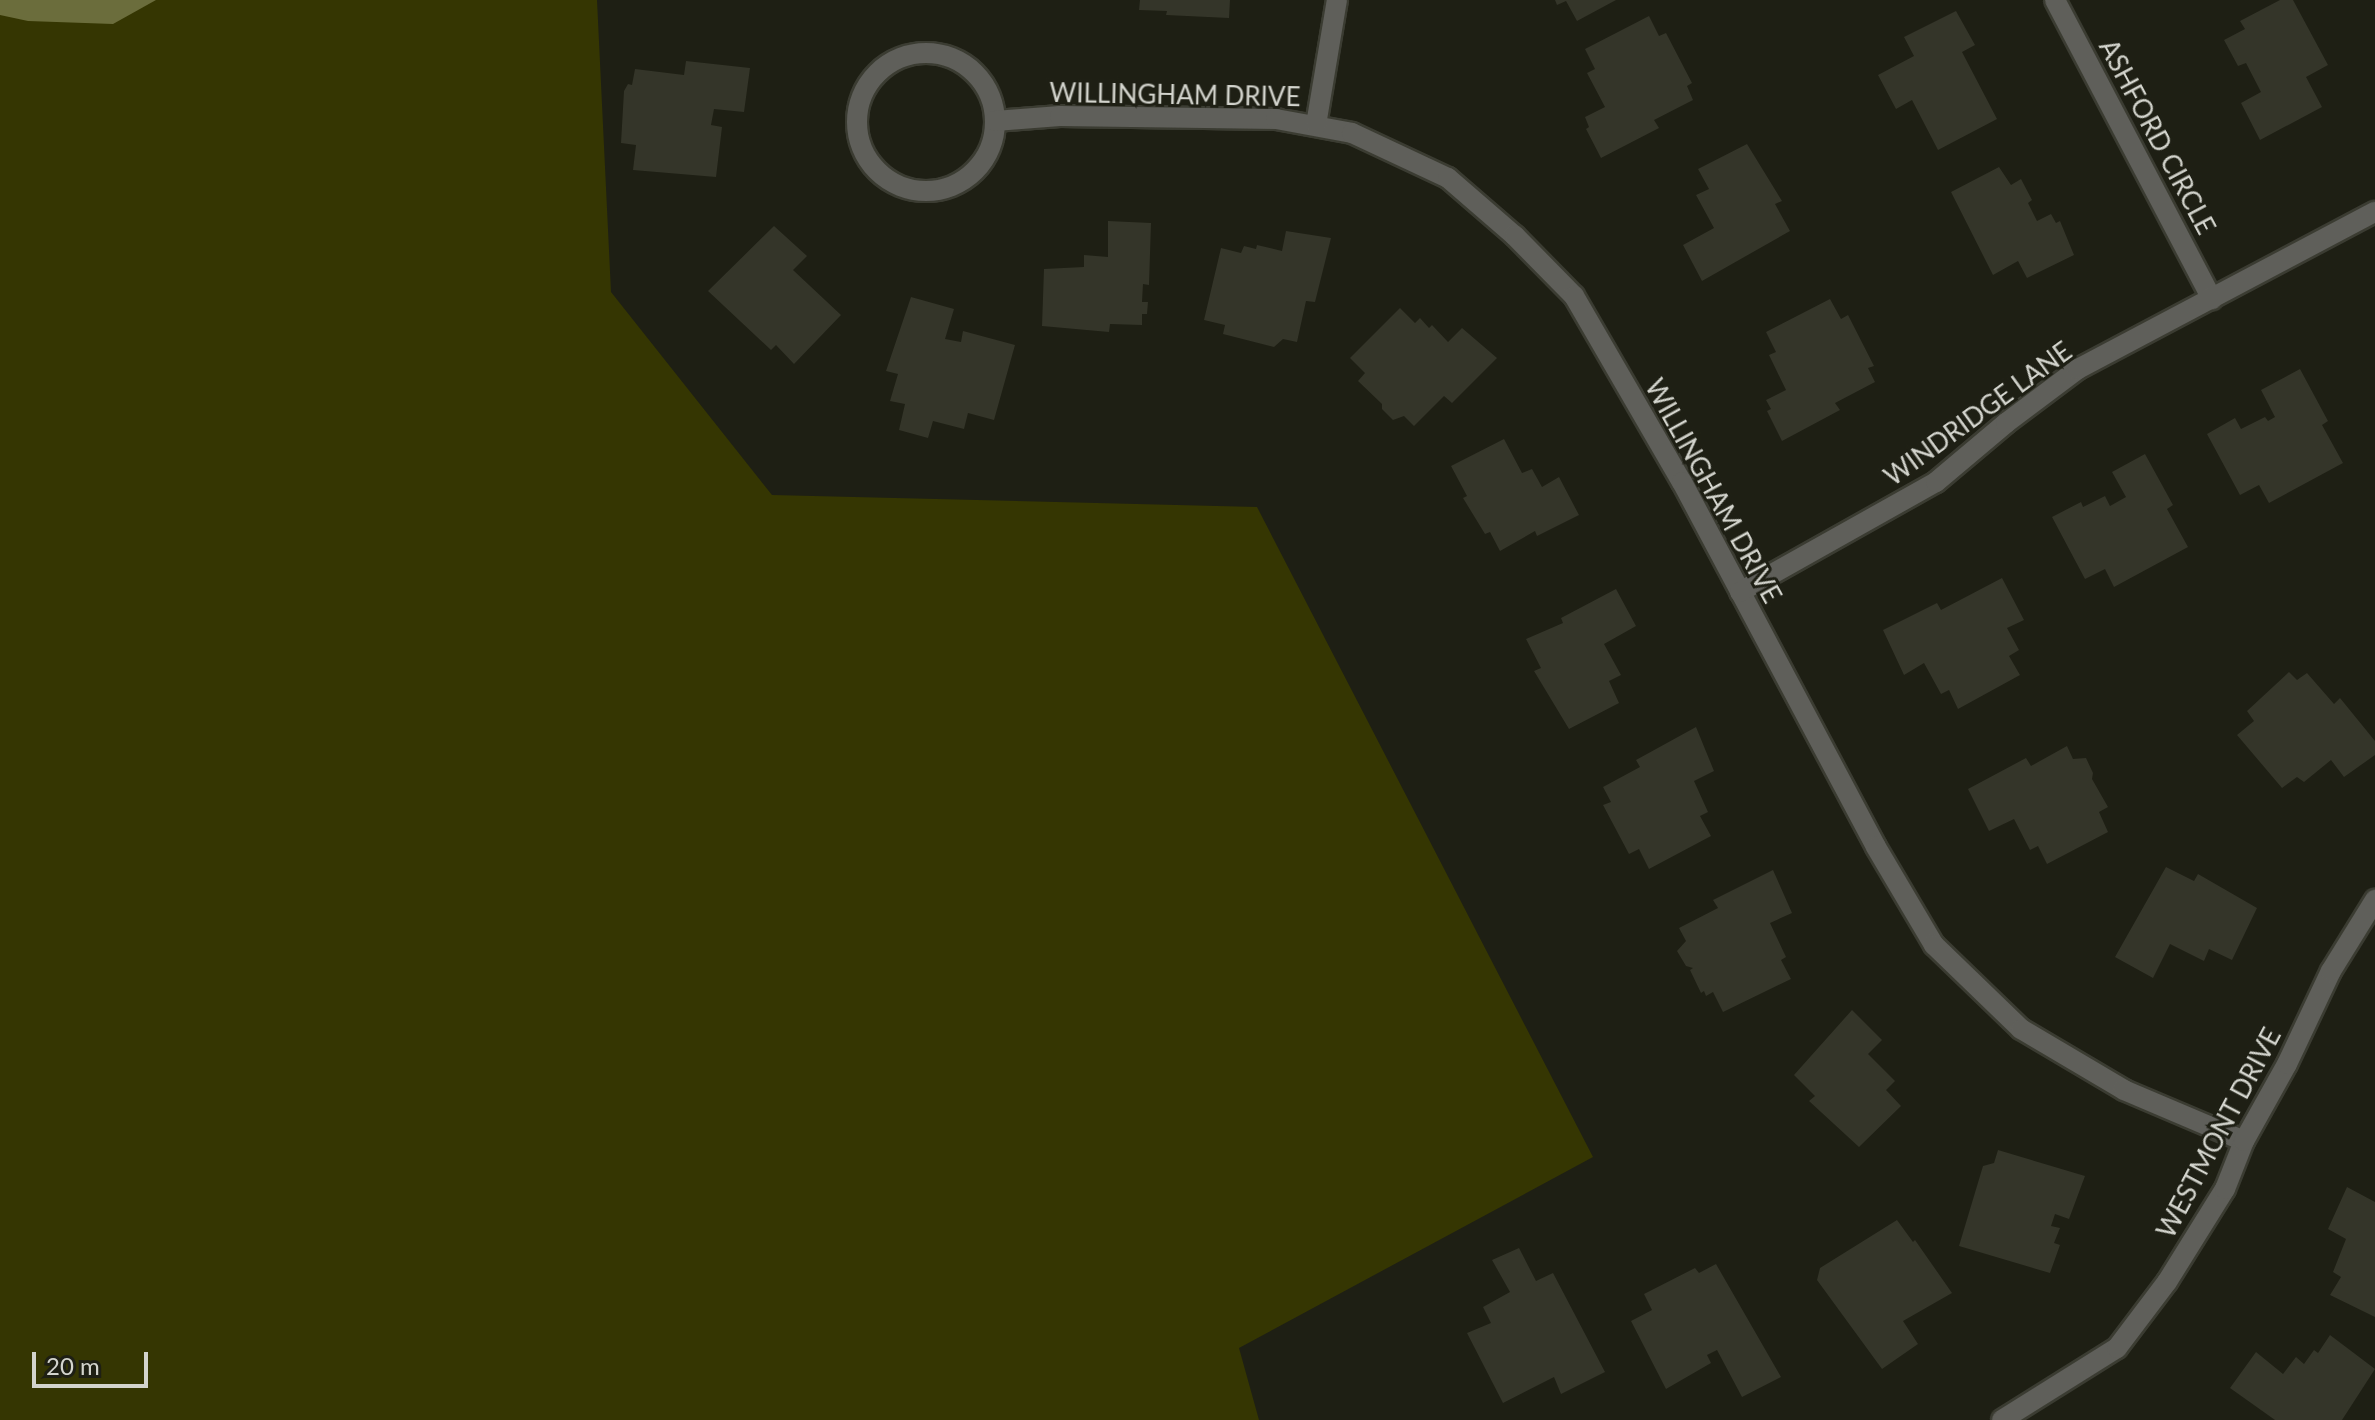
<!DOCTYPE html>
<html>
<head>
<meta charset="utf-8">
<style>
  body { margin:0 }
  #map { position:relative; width:2375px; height:1420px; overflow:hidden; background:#1e1f14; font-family:Lato,sans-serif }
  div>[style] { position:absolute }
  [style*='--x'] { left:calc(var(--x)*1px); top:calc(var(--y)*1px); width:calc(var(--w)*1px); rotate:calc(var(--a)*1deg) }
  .green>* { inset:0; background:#353602 }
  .water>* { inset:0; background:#6b6d3c }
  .building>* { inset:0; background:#343529 }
  .roads { filter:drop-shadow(2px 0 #3b3c32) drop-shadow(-2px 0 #3b3c32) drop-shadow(0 2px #3b3c32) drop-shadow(0 -2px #3b3c32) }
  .minor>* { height:20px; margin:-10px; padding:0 10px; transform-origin:10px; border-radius:10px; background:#5f5f5a }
  .minor>.ring { margin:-10px; padding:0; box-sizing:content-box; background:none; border:20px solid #5f5f5a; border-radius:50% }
  span { translate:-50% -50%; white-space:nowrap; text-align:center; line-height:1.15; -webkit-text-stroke:6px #1e1f14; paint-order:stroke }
  .street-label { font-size:26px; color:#d3d4cd }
  .scale { position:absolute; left:32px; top:1352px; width:116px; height:36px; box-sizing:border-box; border:4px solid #d3d4cd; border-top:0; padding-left:10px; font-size:24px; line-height:28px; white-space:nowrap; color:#d3d4cd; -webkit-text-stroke:6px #1e1f14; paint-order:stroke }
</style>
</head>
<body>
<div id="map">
  <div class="green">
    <div style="clip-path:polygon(0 0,597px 0,611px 292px,772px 495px,1257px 507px,1593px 1157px,1239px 1348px,1259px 1420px,0 1420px)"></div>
  </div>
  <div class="water">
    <div style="clip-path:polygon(0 0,156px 0,113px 24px,28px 21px,0 15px)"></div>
  </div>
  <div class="building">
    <div style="clip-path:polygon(1140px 0,1230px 0,1229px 18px,1166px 15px,1167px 11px,1139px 10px)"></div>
    <div style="clip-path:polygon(1555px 0,1616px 0,1577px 21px,1566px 1px,1557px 5px)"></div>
    <div style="clip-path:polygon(2280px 0,2293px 0,2328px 65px,2306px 77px,2322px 107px,2260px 140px,2241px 103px,2261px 92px,2246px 63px,2238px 66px,2224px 40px,2245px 29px,2240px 21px)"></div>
    <div style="clip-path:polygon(1956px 11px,1975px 45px,1962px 52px,1997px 119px,1938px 150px,1912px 100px,1896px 109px,1878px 75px,1914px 56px,1904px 37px)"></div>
    <div style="clip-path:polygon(1649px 16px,1659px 36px,1666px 33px,1692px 83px,1687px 86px,1693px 100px,1654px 120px,1659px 128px,1601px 158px,1586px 129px,1589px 127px,1585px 117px,1605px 107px,1587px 73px,1595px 69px,1585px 49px)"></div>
    <div style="clip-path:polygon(686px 61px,750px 68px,744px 112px,714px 109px,711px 125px,722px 127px,716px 177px,633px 170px,636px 145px,621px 143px,624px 91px,628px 84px,632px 85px,635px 69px,684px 75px)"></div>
    <div style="clip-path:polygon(1747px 144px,1782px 201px,1775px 204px,1790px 231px,1702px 281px,1683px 245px,1714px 228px,1696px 195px,1709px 189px,1698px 169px)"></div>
    <div style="clip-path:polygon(1999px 167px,2011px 185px,2021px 179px,2032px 200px,2028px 203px,2037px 221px,2051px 214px,2056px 223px,2060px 221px,2074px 255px,2027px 278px,2018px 261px,1993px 275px,1951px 192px)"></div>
    <div style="clip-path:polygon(1108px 221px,1151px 223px,1149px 285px,1143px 284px,1142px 302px,1148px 302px,1147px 314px,1142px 314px,1142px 325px,1110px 324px,1109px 332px,1042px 326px,1044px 269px,1084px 267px,1084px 255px,1108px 257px)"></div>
    <div style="clip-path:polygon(774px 226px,807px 256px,793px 270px,841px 315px,794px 364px,776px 345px,771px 350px,708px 291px)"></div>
    <div style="clip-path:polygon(1286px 231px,1331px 238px,1315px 302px,1306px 301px,1297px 342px,1283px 339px,1274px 347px,1223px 334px,1225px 325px,1204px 320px,1221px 248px,1241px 253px,1244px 246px,1256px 249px,1257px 245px,1282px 251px)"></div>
    <div style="clip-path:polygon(911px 297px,954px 309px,945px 339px,961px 342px,963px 331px,1015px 345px,994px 420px,968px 413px,964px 429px,933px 421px,928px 438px,899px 430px,905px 404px,890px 401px,898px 374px,886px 371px)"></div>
    <div style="clip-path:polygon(1830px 299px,1841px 319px,1848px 315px,1874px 366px,1868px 368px,1875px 382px,1835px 403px,1840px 410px,1782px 441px,1767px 411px,1771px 409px,1766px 400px,1786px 390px,1769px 355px,1776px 352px,1766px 332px)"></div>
    <div style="clip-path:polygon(1400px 308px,1415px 323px,1420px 318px,1429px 328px,1432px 325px,1448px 342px,1462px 328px,1497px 358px,1452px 403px,1444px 396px,1414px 426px,1404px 416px,1393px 420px,1382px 409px,1382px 404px,1358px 381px,1365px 373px,1350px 358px)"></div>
    <div style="clip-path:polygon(2300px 369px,2328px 421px,2322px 425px,2343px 463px,2269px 503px,2259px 485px,2240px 495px,2207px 434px,2235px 418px,2241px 429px,2265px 417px,2268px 421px,2275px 417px,2261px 390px)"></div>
    <div style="clip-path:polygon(1504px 439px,1522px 473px,1532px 469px,1542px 487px,1559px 477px,1579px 515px,1537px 536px,1535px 531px,1500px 551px,1490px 532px,1485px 534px,1463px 498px,1467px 496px,1451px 466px)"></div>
    <div style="clip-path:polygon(2145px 454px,2173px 505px,2167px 509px,2188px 547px,2114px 587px,2105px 569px,2085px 579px,2052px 517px,2081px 502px,2083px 507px,2105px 496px,2110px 506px,2126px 497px,2112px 472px)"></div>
    <div style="clip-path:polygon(2002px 578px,2024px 620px,2007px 628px,2019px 650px,2009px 656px,2020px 675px,1958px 709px,1949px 690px,1941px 694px,1924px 663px,1904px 675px,1883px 630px,1937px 603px,1941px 610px)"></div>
    <div style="clip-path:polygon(1616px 589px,1636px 626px,1604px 644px,1621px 675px,1609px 681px,1619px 703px,1569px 729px,1534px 671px,1541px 668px,1526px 639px,1563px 623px,1561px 618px)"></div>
    <div style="clip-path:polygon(2289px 672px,2297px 680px,2307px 673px,2334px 704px,2340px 698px,2375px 741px,2375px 755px,2344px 777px,2331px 760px,2304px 782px,2297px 777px,2282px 788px,2237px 735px,2254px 721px,2247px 711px)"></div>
    <div style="clip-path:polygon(1696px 727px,1714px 771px,1694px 781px,1708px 812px,1700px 816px,1711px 836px,1649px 869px,1639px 849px,1629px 854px,1603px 805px,1611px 802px,1603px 787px,1640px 767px,1636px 760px)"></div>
    <div style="clip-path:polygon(2067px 746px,2073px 759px,2086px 758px,2093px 773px,2092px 779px,2108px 807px,2099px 812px,2108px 832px,2047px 864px,2038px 846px,2030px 850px,2014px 819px,1989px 831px,1968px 789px,2026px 758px,2031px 766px)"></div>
    <div style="clip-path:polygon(2166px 867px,2194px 881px,2198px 874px,2257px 908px,2232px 960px,2209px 949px,2204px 961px,2170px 944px,2153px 978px,2115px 957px)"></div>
    <div style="clip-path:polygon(1773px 870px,1792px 913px,1770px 923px,1786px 957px,1781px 960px,1791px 979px,1723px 1012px,1713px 992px,1706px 996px,1704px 991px,1701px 993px,1690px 970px,1693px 968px,1686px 966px,1677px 951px,1686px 941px,1679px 928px,1718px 908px,1713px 900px)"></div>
    <div style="clip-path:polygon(1852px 1010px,1882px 1040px,1868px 1054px,1895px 1081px,1886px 1090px,1901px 1106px,1859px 1147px,1809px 1101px,1815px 1096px,1794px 1075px)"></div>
    <div style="clip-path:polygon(1998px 1150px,2085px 1176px,2069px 1219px,2055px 1214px,2051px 1226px,2060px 1228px,2054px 1243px,2060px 1245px,2050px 1273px,1959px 1246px,1983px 1166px,1994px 1163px)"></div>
    <div style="clip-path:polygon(2347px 1187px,2375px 1202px,2375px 1317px,2330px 1295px,2341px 1277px,2333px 1272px,2346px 1239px,2328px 1229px)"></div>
    <div style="clip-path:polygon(1897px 1220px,1913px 1242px,1915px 1240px,1952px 1293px,1903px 1321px,1918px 1344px,1882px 1369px,1817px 1280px,1820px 1268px)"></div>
    <div style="clip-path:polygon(1519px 1248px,1536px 1281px,1553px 1273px,1605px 1372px,1561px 1394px,1554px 1377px,1503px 1403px,1467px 1333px,1491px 1323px,1483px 1307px,1510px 1292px,1492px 1260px)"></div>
    <div style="clip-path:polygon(1716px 1264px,1781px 1377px,1742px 1397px,1717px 1350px,1707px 1355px,1711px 1363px,1666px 1389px,1631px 1321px,1652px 1310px,1644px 1294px,1695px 1268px,1699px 1273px)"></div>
    <div style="clip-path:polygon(2330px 1335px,2375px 1369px,2342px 1420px,2275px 1420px,2230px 1388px,2256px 1352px,2283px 1374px,2296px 1357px,2304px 1364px,2314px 1350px,2318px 1353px)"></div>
  </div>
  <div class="roads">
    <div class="minor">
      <div style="--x:2055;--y:0;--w:338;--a:62.3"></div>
      <div class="ring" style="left:857px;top:53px;width:118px;height:118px"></div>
      <div style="--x:995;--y:121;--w:65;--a:-4.4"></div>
      <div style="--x:1060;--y:116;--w:216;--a:0.8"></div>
      <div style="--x:1276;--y:119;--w:77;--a:10.4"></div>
      <div style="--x:1352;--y:133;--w:106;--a:25.1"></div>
      <div style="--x:1448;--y:178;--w:89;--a:40.9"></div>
      <div style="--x:1515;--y:236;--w:84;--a:45.5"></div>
      <div style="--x:1574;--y:296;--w:215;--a:59.9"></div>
      <div style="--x:1682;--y:482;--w:413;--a:62"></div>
      <div style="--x:1876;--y:847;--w:114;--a:59.4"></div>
      <div style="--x:1934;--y:945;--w:121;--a:44"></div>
      <div style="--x:2021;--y:1029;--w:120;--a:30.6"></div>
      <div style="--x:2124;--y:1090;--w:130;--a:23"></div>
      <div style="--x:1316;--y:125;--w:127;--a:-80.5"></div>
      <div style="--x:1740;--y:592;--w:225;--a:-29.3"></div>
      <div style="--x:1936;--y:482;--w:92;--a:-40.1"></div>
      <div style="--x:2006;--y:423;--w:90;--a:-36.9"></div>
      <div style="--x:2078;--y:369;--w:336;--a:-27.9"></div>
      <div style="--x:2002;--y:1420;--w:136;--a:-32.1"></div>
      <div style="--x:2117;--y:1348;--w:83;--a:-52.9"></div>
      <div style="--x:2167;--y:1282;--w:110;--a:-58.1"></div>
      <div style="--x:2225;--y:1189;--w:52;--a:-68.4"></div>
      <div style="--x:2244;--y:1141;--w:88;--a:-60.8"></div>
      <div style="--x:2287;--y:1064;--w:103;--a:-64.7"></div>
      <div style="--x:2331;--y:971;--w:84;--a:-58.2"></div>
    </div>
  </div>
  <div class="street-label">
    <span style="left:1175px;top:95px;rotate:1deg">WILLINGHAM DRIVE</span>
    <span style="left:2157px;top:137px;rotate:62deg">ASHFORD CIRCLE</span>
    <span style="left:1978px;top:414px;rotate:-36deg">WINDRIDGE LANE</span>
    <span style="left:1713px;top:491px;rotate:61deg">WILLINGHAM DRIVE</span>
    <span style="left:2219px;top:1133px;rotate:-62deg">WESTMONT DRIVE</span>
  </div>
  <div class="scale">20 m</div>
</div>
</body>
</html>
